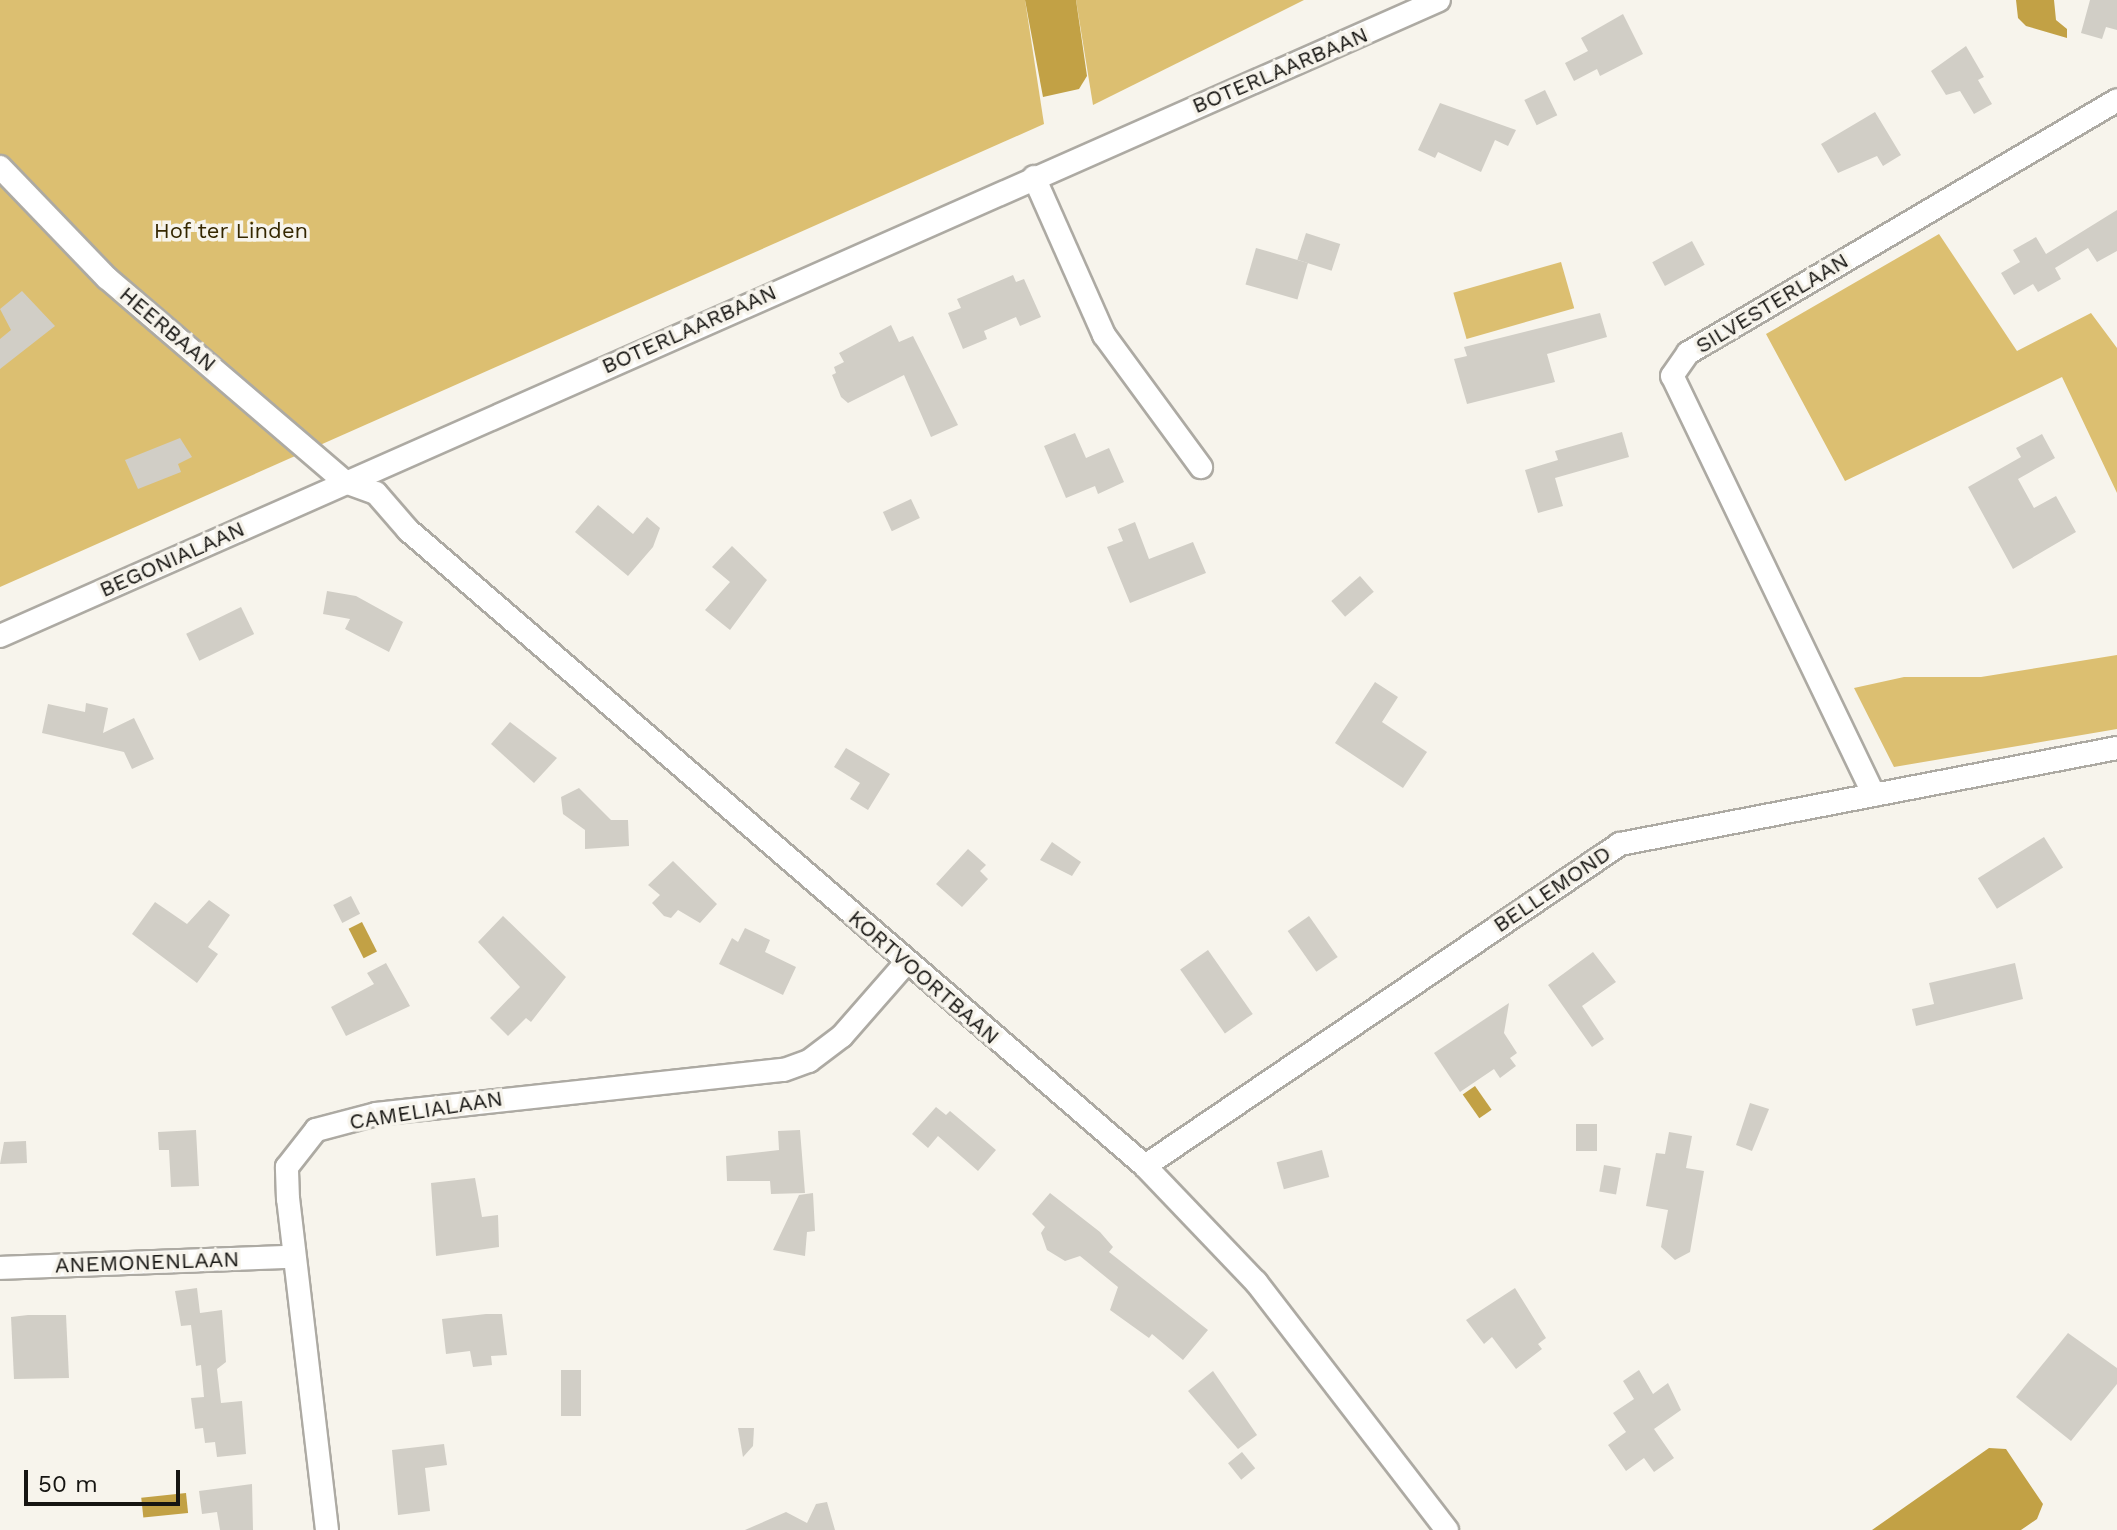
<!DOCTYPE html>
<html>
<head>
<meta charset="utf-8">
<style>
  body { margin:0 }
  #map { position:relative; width:2117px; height:1530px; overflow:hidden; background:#f7f4ec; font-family:"Work Sans",sans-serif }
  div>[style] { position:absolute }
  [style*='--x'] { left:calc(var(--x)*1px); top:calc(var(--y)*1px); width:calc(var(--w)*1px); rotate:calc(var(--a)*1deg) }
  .green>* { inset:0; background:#dcbf71; transform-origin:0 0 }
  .water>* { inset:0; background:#c2a145; transform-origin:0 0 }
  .building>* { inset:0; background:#d1cec6; transform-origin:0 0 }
  .roads { filter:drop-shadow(2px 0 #adaaa3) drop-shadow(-2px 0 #adaaa3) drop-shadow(0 2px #adaaa3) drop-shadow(0 -2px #adaaa3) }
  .street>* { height:22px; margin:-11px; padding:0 11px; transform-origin:11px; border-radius:11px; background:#fff }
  span { translate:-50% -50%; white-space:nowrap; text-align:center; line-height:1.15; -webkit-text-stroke:7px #f7f4ec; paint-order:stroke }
  .street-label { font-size:22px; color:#161512 }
  .park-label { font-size:22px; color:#342700 }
  .scale { position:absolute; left:24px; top:1470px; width:156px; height:36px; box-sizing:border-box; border:4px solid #161512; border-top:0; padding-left:10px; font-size:24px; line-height:28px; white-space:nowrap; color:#161512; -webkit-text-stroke:6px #f7f4ec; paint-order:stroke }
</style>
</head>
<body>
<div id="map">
  <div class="green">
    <div style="clip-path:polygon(0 0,1025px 0,1044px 124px,0 587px)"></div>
    <div style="clip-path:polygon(1076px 0,1304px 0,1093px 105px)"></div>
    <div style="clip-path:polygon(1939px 234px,2017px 351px,2091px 313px,2117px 348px,2117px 493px,2062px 377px,1845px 481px,1766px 334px)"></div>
    <div style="left:1561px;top:262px;width:48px;height:112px;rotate:74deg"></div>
    <div style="clip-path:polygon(2117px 655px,2117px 729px,1894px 767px,1854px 688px,1904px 677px,1981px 677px)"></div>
  </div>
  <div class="water">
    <div style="clip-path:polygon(1025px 0,1076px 0,1087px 76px,1079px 89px,1043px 97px)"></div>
    <div style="clip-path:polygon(2016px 0,2054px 0,2056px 20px,2067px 29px,2067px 38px,2026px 26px,2018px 18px)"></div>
    <div style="left:362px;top:922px;width:33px;height:15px;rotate:63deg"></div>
    <div style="left:1475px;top:1086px;width:29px;height:15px;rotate:55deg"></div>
    <div style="clip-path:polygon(1989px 1448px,2006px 1449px,2020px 1470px,2043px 1504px,2037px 1519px,2021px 1530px,1872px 1530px)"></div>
    <div style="left:186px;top:1493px;width:20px;height:45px;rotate:84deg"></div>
  </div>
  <div class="building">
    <div style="clip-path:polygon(2090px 0,2117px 0,2117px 30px,2106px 27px,2102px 39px,2081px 33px)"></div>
    <div style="clip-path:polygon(1623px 14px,1643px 54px,1600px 76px,1597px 69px,1574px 81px,1565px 63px,1588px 51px,1581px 38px)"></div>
    <div style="clip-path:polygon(1966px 46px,1984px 77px,1978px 80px,1992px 104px,1974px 114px,1960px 91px,1946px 95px,1931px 71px)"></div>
    <div style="left:1545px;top:90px;width:28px;height:23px;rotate:64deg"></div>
    <div style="clip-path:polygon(1440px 103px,1516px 130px,1508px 146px,1495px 140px,1481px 172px,1438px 152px,1435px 158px,1418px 150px)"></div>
    <div style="clip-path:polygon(1875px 112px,1901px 155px,1883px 166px,1877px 156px,1838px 173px,1821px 144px)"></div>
    <div style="clip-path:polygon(2117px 210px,2117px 251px,2097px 262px,2088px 248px,2055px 268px,2061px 279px,2038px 292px,2033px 284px,2014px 295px,2001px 273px,2020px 262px,2013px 250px,2036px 237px,2046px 254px)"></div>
    <div style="left:1306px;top:233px;width:36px;height:28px;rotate:18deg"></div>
    <div style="left:1692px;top:241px;width:27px;height:45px;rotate:62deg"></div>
    <div style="left:1256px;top:248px;width:54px;height:38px;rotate:16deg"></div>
    <div style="clip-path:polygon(1013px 275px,1016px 282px,1024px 279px,1041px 317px,1020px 326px,1016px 317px,984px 331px,987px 339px,963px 349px,948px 313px,961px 308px,957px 299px)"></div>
    <div style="clip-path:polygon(22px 291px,55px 326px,0 369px,0 339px,11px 330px,0 309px)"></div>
    <div style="clip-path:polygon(1600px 313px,1607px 337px,1547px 354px,1555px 382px,1467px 404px,1454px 359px,1467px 356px,1464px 347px)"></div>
    <div style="clip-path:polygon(891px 325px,899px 342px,913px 336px,958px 425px,931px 437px,904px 375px,848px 403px,841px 397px,832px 375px,836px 373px,834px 367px,844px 362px,839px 353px)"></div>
    <div style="clip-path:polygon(1622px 432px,1629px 457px,1555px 478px,1563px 506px,1538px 513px,1525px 470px,1558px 460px,1555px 451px)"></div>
    <div style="clip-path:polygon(1075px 433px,1086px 458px,1109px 448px,1124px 482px,1098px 494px,1095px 486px,1066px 498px,1044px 446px)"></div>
    <div style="clip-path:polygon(2042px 434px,2055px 458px,2018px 479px,2034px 508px,2056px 496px,2076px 532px,2013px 569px,1968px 487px,2021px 457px,2016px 448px)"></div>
    <div style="clip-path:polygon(180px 438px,192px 457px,178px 464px,181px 472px,138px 489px,125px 460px)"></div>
    <div style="left:911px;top:499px;width:21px;height:31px;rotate:65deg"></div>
    <div style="clip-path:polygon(598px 505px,633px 534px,647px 517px,660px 528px,653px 547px,628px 576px,575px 532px)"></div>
    <div style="clip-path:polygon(1135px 522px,1149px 559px,1193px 542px,1206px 573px,1130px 603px,1107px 547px,1123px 541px,1118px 529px)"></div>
    <div style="clip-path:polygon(732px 546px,767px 580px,730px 630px,705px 610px,730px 582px,712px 567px)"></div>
    <div style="left:1360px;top:576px;width:21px;height:38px;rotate:49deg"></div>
    <div style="clip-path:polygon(327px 591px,356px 596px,403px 622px,389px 652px,345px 629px,350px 619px,323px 614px)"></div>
    <div style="left:241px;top:607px;width:30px;height:61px;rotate:64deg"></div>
    <div style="clip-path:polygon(1375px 682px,1398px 697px,1382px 722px,1427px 752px,1403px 788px,1335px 743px)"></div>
    <div style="clip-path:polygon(86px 703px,108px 708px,103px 733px,134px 718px,154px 759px,132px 769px,124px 752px,42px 733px,48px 704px,85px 712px)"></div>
    <div style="clip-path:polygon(510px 722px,557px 758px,534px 783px,491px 744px)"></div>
    <div style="clip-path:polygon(846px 748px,890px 774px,868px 810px,850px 799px,860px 783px,834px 767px)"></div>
    <div style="clip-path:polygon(579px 788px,611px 820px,628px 820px,629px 846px,585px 849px,585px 830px,563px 814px,561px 797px)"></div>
    <div style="left:2044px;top:837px;width:36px;height:78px;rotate:58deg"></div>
    <div style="clip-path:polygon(1052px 842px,1081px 862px,1072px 876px,1040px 860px)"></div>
    <div style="clip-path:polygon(968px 849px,986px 865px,980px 871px,988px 879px,962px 907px,936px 884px)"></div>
    <div style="clip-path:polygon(673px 861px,717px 904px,700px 923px,678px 910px,671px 918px,664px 916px,652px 903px,660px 895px,648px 885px)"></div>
    <div style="left:351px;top:896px;width:20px;height:20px;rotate:63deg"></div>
    <div style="clip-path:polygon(209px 900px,230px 915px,208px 947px,218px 954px,197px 983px,132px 934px,155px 902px,187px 924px)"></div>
    <div style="clip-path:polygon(503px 916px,566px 977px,531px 1022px,526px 1018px,508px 1036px,490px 1018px,520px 987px,478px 942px)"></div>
    <div style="left:1309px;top:916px;width:50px;height:26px;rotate:55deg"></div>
    <div style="clip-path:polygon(745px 928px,770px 940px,765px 952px,796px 967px,783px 995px,719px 964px,732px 938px,738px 942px)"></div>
    <div style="left:1208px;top:950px;width:78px;height:34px;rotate:55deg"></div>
    <div style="clip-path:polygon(1593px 952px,1616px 982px,1582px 1006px,1604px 1039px,1592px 1047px,1548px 985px)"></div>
    <div style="clip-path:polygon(386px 963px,410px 1006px,346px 1036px,331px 1007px,374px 984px,367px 973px)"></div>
    <div style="clip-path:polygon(2015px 963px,2023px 999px,1916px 1026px,1912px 1009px,1934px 1004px,1929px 983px)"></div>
    <div style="clip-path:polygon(1509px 1003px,1504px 1033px,1517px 1053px,1510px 1058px,1516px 1066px,1500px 1078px,1494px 1069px,1460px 1092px,1434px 1053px)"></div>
    <div style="clip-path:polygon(1750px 1103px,1769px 1109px,1752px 1151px,1736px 1145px)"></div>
    <div style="clip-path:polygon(936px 1107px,946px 1115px,950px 1111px,996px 1150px,978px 1171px,938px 1136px,928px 1148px,912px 1134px)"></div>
    <div style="left:1576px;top:1124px;width:21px;height:27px"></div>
    <div style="clip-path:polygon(196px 1130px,199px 1186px,171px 1187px,169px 1150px,159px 1150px,158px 1132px)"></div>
    <div style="clip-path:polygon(800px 1130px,805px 1193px,771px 1194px,770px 1181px,727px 1181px,726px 1156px,779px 1150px,778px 1131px)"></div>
    <div style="clip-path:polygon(1669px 1132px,1692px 1136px,1686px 1168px,1704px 1171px,1690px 1252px,1675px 1260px,1661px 1247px,1668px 1210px,1646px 1206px,1656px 1153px,1665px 1154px)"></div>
    <div style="clip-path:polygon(26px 1141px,27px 1163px,0 1164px,4px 1142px)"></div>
    <div style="left:1322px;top:1150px;width:28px;height:47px;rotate:75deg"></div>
    <div style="left:1604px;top:1165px;width:17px;height:27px;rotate:10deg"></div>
    <div style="clip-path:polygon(475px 1178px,482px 1217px,498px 1215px,499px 1247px,436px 1256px,431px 1183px)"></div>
    <div style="clip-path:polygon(813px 1193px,815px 1231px,807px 1232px,805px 1256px,773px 1250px,799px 1195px)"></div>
    <div style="clip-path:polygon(1050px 1193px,1100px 1232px,1113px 1247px,1109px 1252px,1208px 1330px,1183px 1360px,1152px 1334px,1149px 1338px,1110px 1310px,1118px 1287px,1080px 1256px,1065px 1261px,1047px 1250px,1041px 1233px,1045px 1227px,1032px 1214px)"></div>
    <div style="clip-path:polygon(197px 1288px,200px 1313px,222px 1310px,226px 1362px,217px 1369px,221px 1403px,242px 1401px,246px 1454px,217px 1457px,215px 1442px,205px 1443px,203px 1428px,195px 1429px,191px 1398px,204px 1397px,201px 1365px,196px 1366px,191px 1325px,181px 1326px,175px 1291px)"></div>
    <div style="clip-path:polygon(1515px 1288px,1546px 1338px,1538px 1344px,1542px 1349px,1516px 1369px,1492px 1337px,1484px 1344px,1466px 1320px)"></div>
    <div style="clip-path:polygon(486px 1314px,502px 1314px,507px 1355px,491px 1356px,492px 1365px,473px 1367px,470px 1351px,446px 1354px,442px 1319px)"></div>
    <div style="clip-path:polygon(28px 1315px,66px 1315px,69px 1378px,14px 1379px,11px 1317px)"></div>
    <div style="clip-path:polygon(2068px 1333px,2117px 1368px,2117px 1384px,2071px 1441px,2016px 1397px)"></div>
    <div style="left:561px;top:1370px;width:20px;height:46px"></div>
    <div style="clip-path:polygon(1639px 1370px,1653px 1394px,1668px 1383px,1681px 1410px,1654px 1429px,1674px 1458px,1654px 1472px,1644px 1458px,1626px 1471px,1608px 1445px,1626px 1432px,1613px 1413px,1634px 1399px,1623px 1381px)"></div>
    <div style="clip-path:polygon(1213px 1371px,1257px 1435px,1238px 1449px,1188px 1391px)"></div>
    <div style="clip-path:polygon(738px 1428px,754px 1428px,753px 1446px,743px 1457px)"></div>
    <div style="clip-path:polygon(444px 1444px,447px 1465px,425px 1468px,430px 1511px,398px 1515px,392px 1450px)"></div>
    <div style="left:1242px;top:1452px;width:21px;height:18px;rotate:51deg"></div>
    <div style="clip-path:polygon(252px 1484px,253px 1530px,220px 1530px,217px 1512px,202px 1514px,199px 1491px)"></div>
    <div style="clip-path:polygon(827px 1502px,835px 1530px,745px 1530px,786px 1512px,807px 1523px,816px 1504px)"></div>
  </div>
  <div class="roads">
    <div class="street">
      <div style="--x:0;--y:167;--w:154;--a:46.1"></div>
      <div style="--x:107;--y:278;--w:313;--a:40.6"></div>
      <div style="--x:345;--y:482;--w:33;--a:20"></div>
      <div style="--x:376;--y:493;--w:49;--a:49.1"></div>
      <div style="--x:408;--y:530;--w:973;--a:40.79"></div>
      <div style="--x:1145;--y:1166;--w:161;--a:46.3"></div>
      <div style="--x:1256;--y:1282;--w:313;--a:52.4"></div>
      <div style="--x:1034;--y:177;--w:173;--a:66.1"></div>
      <div style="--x:1104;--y:335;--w:164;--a:53.7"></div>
      <div style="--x:0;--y:636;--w:1573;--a:-23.84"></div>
      <div style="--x:1874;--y:795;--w:465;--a:-115.7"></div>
      <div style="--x:1672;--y:376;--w:28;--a:-55"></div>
      <div style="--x:1688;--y:353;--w:498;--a:-30.5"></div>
      <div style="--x:1145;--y:1166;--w:574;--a:-34.13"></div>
      <div style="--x:1620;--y:844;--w:506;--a:-10.93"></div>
      <div style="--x:0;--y:1268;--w:293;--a:-2.2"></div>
      <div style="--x:327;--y:1530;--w:333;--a:-96.7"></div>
      <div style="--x:288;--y:1199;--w:32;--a:-92"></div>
      <div style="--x:287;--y:1167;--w:47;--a:-51.9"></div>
      <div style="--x:316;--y:1130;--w:62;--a:-14.9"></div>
      <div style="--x:376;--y:1114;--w:410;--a:-6.2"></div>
      <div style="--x:784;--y:1070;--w:27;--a:-20"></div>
      <div style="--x:809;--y:1061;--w:41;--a:-37.1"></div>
      <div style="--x:842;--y:1036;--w:97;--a:-48.8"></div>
    </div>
  </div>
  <div class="street-label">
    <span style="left:1280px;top:70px;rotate:-23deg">BOTERLAARBAAN</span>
    <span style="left:1772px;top:303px;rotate:-31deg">SILVESTERLAAN</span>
    <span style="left:168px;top:329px;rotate:40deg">HEERBAAN</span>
    <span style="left:689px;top:329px;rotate:-24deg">BOTERLAARBAAN</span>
    <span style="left:172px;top:559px;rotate:-24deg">BEGONIALAAN</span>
    <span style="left:1552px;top:889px;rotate:-34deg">BELLEMOND</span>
    <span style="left:924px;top:977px;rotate:41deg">KORTVOORTBAAN</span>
    <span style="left:426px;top:1110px;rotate:-9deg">CAMELIALAAN</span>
    <span style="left:147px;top:1262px;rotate:-2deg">ANEMONENLAAN</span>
  </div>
  <div class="park-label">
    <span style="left:231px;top:231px">Hof ter Linden</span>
  </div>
  <div class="scale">50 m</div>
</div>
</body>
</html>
